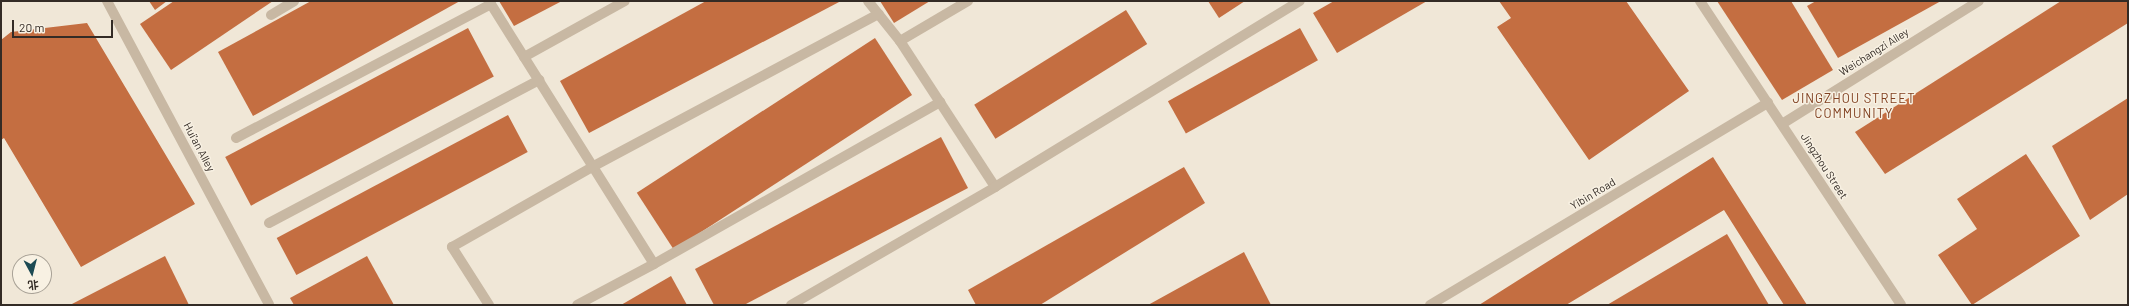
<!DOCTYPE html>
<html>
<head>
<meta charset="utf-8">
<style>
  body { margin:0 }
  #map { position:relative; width:2129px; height:306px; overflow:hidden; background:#f0e7d7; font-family:Barlow,"Noto Sans SC",sans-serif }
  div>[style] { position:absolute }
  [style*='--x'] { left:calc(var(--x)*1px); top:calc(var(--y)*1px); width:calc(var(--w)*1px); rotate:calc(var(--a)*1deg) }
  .building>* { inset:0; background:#c46e41; transform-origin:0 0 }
  .minor>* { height:10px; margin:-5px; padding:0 5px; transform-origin:5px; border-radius:5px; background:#c8b8a3 }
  span { translate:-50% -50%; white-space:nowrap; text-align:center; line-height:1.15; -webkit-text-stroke:3px #f8f1e3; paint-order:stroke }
  .street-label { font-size:11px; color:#332b25 }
  .quarter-label { font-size:13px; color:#804020; letter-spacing:1px }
  .frame { position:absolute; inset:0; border:2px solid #332b25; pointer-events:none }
  .north { position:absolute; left:12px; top:254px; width:40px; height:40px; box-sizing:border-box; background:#f8f1e3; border:1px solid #a9a297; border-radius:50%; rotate:173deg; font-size:11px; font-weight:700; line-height:16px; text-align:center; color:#332b25 }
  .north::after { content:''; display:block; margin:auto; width:14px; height:18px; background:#1c4a53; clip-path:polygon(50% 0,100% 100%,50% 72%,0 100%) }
  .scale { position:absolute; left:12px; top:20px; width:101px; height:18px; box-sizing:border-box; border:2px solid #332b25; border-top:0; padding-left:5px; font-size:12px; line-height:14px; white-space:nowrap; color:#332b25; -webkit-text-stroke:3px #f8f1e3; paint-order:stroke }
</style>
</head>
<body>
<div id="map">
  <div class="building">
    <div style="clip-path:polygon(149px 1px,167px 1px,155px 10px)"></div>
    <div style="clip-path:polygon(174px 1px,273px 1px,171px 70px,140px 24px)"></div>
    <div style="clip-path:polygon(311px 1px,460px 1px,253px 116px,218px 52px)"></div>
    <div style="clip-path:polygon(499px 1px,562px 1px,514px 26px)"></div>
    <div style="clip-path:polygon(706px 1px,841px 1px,589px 133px,560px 81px)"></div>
    <div style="clip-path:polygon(880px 1px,930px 1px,894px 23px)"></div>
    <div style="clip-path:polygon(1208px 1px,1245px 1px,1219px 18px)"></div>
    <div style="clip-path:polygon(1334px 1px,1427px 1px,1337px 53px,1313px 13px)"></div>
    <div style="clip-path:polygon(1499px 1px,1626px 1px,1689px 91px,1589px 160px,1497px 27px,1511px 18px)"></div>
    <div style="clip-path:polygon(1717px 1px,1791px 1px,1833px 70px,1782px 100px)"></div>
    <div style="clip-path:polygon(1816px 1px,1941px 1px,1838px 58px,1807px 6px)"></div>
    <div style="clip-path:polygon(2061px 1px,2128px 1px,2128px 23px,1885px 174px,1855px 132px)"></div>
    <div style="left:1126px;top:10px;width:40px;height:179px;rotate:58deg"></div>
    <div style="clip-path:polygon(87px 23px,195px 204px,81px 267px,4px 138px,1px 140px,1px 40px,11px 32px)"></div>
    <div style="left:468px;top:28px;width:55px;height:275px;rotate:62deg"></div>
    <div style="left:1300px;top:28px;width:37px;height:151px;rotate:61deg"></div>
    <div style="left:875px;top:38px;width:68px;height:284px;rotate:57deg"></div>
    <div style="clip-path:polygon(2128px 98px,2128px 194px,2090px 220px,2052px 146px)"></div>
    <div style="left:508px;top:115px;width:42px;height:262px;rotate:62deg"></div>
    <div style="clip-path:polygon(941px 137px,968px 188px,744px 305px,714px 305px,695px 269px)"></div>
    <div style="clip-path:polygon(2026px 154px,2080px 236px,1972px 305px,1938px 255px,1977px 229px,1957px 199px)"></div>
    <div style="clip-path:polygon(1713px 157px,1807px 305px,1784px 305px,1724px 210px,1566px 305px,1479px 305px)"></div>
    <div style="clip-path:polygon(1184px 167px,1205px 203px,1040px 305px,976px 305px,968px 290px)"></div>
    <div style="clip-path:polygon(1727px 234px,1769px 305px,1607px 305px)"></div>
    <div style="clip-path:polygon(1244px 252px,1271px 305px,1148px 305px)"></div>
    <div style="clip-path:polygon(165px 256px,189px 305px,70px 305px)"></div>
    <div style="clip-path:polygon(367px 256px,394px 305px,294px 305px,290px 298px)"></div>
    <div style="clip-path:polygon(671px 276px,687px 305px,621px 305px)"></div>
  </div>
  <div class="minor">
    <div style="--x:107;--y:1;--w:344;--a:61.9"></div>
    <div style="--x:489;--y:1;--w:310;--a:57.9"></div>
    <div style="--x:654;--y:264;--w:87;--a:152"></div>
    <div style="--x:868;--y:1;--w:51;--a:51.3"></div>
    <div style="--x:900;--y:41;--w:174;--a:56.9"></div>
    <div style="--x:1700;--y:1;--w:364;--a:56.5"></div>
    <div style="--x:271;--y:15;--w:27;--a:-31"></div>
    <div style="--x:900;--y:41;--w:79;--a:-30.5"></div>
    <div style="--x:524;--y:57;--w:115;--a:-29"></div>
    <div style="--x:1782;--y:124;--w:232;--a:-32"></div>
    <div style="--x:236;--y:138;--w:288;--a:-27.7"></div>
    <div style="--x:269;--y:223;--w:306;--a:-27.9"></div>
    <div style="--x:654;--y:264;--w:329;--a:-29.5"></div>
    <div style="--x:489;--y:305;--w:69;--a:-122.5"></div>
    <div style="--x:452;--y:247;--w:161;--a:-29.7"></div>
    <div style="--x:592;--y:167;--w:325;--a:-28.1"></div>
    <div style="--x:791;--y:305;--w:236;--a:-30"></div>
    <div style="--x:995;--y:187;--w:357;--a:-31.4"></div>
    <div style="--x:1430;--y:305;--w:394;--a:-30.9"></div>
  </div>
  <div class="street-label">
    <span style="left:1874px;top:52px;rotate:-32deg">Weichangzi Alley</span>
    <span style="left:199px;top:147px;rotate:62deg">Hui'an Alley</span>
    <span style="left:1824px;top:166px;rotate:57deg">Jingzhou Street</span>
    <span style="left:1593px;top:194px;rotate:-31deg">Yibin Road</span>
  </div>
  <div class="quarter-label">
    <span style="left:1854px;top:106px">JINGZHOU STREET<br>COMMUNITY</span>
  </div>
  <div class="frame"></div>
  <div class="north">北</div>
  <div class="scale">20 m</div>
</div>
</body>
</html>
